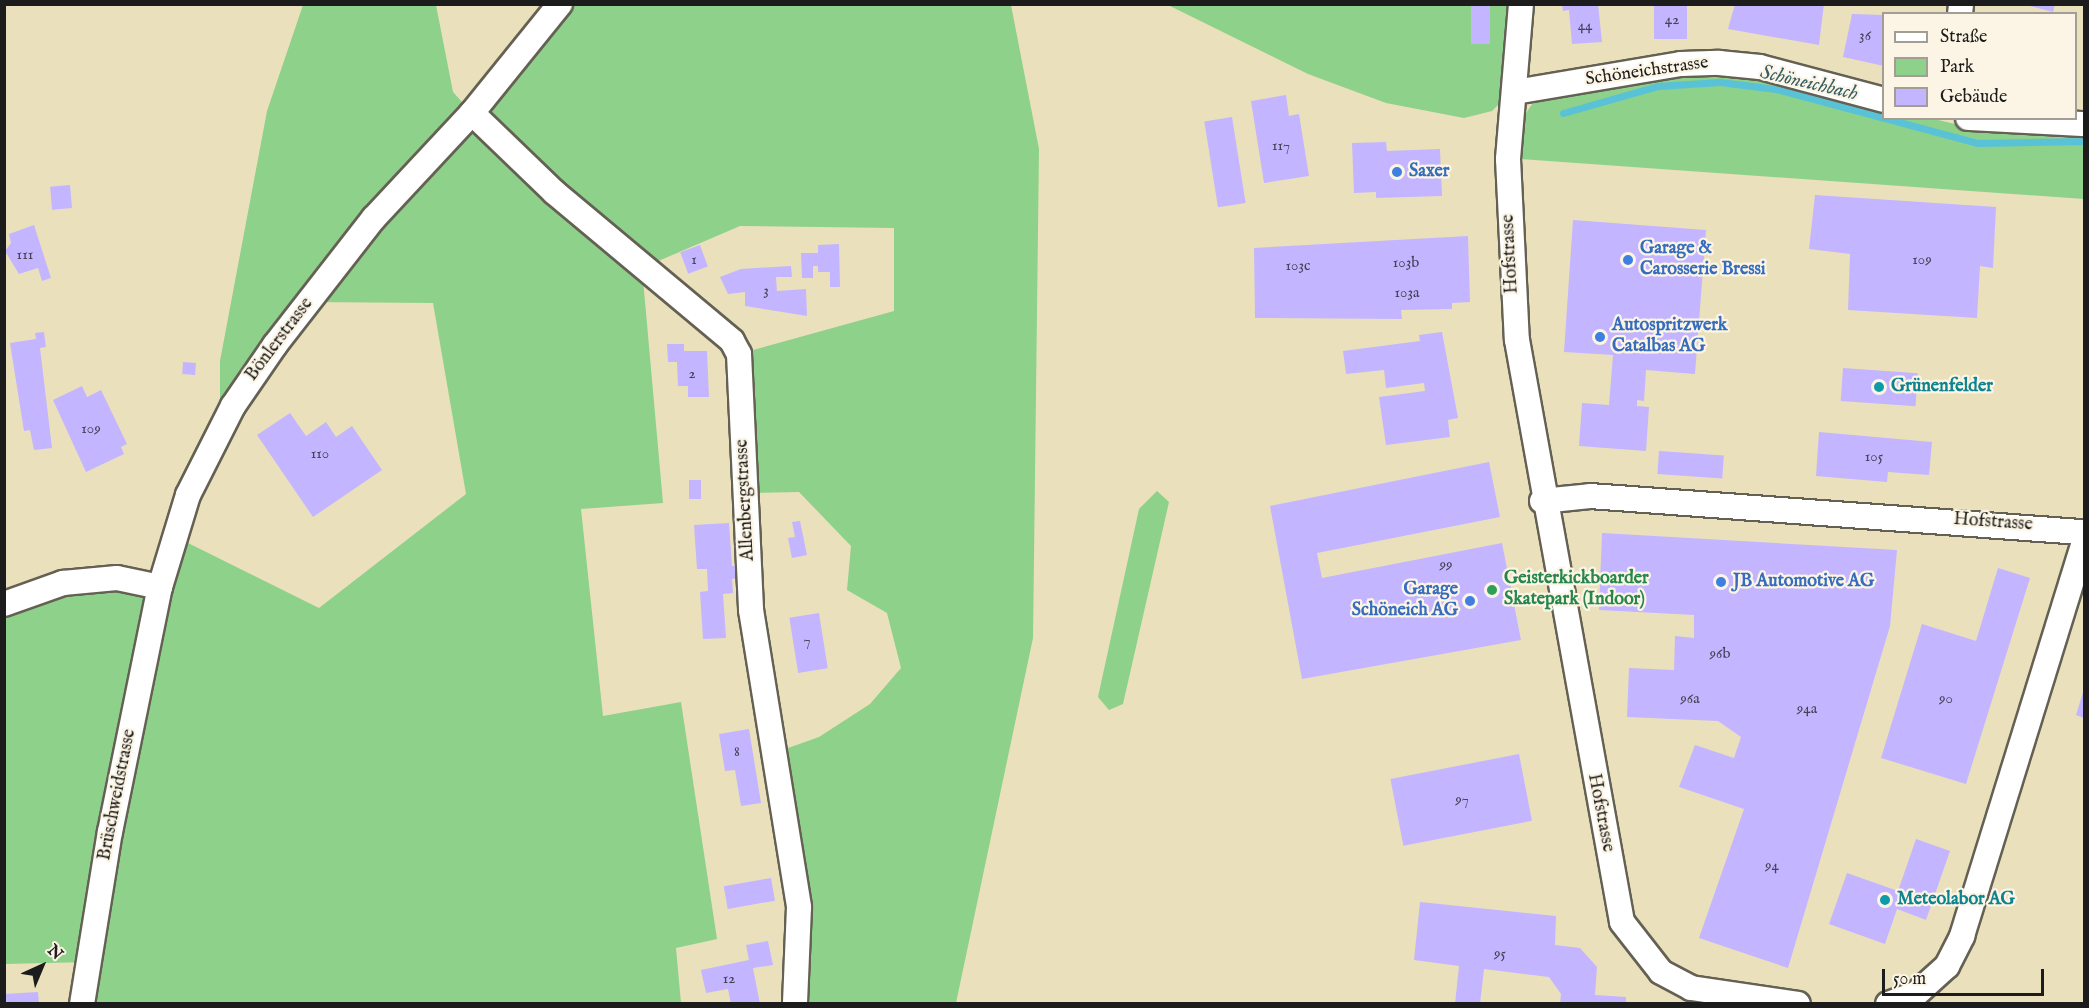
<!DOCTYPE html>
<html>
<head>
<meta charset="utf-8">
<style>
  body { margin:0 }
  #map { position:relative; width:2089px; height:1008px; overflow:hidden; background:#ebe0bc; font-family:"IM FELL English",serif }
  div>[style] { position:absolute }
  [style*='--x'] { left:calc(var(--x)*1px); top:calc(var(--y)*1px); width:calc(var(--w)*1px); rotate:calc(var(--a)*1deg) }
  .green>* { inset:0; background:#8dd18a }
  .stream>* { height:7px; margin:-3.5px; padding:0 3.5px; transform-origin:3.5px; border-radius:3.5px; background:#5ac2d6 }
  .building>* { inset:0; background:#c3b5ff; transform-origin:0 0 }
  .roads { filter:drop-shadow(2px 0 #646154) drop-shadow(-2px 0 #646154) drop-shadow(0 2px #646154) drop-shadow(0 -2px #646154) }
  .minor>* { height:24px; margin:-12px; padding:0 12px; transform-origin:12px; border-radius:12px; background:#fff }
  .dots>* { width:16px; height:16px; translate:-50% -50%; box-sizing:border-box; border:3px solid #fcf5e5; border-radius:50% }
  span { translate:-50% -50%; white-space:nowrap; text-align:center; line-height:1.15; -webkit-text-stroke:4.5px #fcf5e5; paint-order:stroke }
  .number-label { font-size:15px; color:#464255 }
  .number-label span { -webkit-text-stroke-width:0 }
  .street-label { font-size:18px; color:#1c1c1c }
  .shop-label { font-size:18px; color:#366cbe; font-weight:700 }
  .left { translate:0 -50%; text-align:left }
  .right { translate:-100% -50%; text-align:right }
  .culture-label { font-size:18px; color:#0d838f; font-weight:700 }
  .leisure-label { font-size:18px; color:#27864d; font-weight:700 }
  .water-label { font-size:20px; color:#355e66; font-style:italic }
  .frame { position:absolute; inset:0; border:6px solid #1c1c1c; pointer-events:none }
  .legend { position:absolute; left:1882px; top:12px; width:195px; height:108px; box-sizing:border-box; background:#fcf5e5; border:2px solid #a29e95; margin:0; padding:8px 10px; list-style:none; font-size:18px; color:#1c1c1c }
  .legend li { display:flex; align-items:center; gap:12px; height:30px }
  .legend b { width:30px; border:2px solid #a29e95 }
  .north { position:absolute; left:12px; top:936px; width:60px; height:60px; -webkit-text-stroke:4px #fcf5e5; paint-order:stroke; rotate:44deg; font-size:16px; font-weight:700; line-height:24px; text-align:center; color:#1c1c1c }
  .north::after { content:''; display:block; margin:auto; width:21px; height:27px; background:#1c1c1c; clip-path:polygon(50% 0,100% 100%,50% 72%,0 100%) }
  .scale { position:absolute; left:1882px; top:969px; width:162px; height:27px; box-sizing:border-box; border:3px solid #1c1c1c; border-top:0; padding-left:8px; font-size:18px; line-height:21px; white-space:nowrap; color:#1c1c1c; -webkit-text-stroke:4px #fcf5e5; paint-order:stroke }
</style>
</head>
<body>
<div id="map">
  <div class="green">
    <div style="clip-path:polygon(303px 5px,436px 5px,453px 92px,472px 113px,560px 5px,1011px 5px,1039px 149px,1033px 638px,956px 1003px,795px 1003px,800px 940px,774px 753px,819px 737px,870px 704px,901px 668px,887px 613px,847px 590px,851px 546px,799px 492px,745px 493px,739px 354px,894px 311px,894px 228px,740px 226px,642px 268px,663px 503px,581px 509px,603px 716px,681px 702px,717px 939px,676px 948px,681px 1003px,82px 1003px,89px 962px,5px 964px,4px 604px,63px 583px,160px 587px,174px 536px,319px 608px,466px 494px,433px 303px,309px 302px,233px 406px,220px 398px,220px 361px,267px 111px)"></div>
    <div style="clip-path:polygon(1168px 5px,1513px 5px,1504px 99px,1492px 111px,1464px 118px,1386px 103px,1308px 74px)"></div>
    <div style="clip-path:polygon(1733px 70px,1883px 105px,1884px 118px,1934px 119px,1989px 132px,2084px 130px,2084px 199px,1520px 159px,1522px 119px,1535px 100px,1660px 74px)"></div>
    <div style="clip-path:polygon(1157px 491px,1169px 502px,1123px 704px,1109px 710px,1098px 697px,1139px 509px)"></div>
  </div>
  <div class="stream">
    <div style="--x:1563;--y:113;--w:99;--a:-15.9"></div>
    <div style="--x:1658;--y:86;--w:62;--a:-3.7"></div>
    <div style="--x:1720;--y:82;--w:56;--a:7.1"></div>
    <div style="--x:1776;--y:89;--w:208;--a:15"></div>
    <div style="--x:1977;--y:143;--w:107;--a:-1.1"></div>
  </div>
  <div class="building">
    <div style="left:1471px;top:4px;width:19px;height:40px"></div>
    <div style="clip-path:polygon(1562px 4px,1598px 4px,1602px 42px,1572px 44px,1569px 10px,1563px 11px)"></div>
    <div style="left:1654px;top:4px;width:33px;height:35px"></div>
    <div style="clip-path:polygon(1735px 4px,1824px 4px,1819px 45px,1728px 29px)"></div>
    <div style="clip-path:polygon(2023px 4px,2055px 4px,2053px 12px)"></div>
    <div style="clip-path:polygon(1852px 14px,1884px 15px,1884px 66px,1843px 57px)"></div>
    <div style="clip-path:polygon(1286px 95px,1289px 116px,1299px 114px,1309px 176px,1264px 183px,1251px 101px)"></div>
    <div style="left:1232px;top:117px;width:87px;height:28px;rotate:81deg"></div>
    <div style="clip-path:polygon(1386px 142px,1387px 151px,1440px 149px,1442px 196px,1376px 198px,1376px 192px,1354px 193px,1352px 143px)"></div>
    <div style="left:70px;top:185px;width:23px;height:20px;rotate:85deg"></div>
    <div style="clip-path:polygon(1815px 195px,1996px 207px,1993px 268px,1980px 266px,1977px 318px,1848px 310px,1850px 254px,1809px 249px)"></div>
    <div style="clip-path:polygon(1573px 220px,1706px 230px,1695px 374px,1646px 370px,1644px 401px,1637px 400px,1637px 406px,1649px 407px,1646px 451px,1579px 446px,1582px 403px,1609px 405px,1613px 355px,1564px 352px)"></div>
    <div style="clip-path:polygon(34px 225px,51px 278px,42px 281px,38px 268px,19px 274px,5px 251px,11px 243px,9px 234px)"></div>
    <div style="clip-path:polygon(1468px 236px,1470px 302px,1452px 303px,1452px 309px,1401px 310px,1402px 319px,1255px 318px,1254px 248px)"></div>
    <div style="clip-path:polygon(839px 244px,840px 287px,830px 287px,830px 272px,818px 272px,818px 266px,813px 266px,813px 278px,802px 278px,801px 253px,818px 253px,818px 245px)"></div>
    <div style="left:700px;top:245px;width:23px;height:21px;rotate:70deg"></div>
    <div style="clip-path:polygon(791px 266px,792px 277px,776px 277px,777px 291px,806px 289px,807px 316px,745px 306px,745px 292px,728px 294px,720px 277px,741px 269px)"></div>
    <div style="clip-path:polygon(44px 332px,46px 347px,40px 348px,52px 448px,34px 450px,30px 430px,24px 431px,10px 343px,36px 339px,35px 333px)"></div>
    <div style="clip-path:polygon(1442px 332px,1458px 418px,1448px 420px,1450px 437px,1386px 445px,1379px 397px,1425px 391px,1424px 383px,1386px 388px,1384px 370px,1346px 374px,1343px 351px,1420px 341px,1419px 335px)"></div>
    <div style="clip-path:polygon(667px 344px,684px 344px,684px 351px,707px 351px,709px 397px,688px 397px,688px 386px,678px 386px,677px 362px,668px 362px)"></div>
    <div style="left:183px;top:362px;width:13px;height:12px;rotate:4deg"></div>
    <div style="left:1843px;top:368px;width:75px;height:33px;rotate:4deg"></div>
    <div style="clip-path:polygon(82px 386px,87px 397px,101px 390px,127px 444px,121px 447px,124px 454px,86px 472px,53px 400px)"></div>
    <div style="clip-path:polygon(290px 413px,306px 436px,326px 422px,336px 437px,352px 426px,382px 470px,313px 517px,257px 435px)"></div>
    <div style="clip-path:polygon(1819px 432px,1932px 442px,1929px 475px,1888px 472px,1887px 482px,1816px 476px)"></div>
    <div style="left:1659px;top:451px;width:65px;height:23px;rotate:4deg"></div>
    <div style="clip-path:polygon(1489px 462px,1500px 517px,1317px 553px,1322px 578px,1502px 543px,1521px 640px,1302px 679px,1270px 506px)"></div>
    <div style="left:689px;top:480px;width:12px;height:19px"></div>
    <div style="clip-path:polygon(800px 521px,807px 555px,792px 558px,788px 538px,795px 537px,792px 522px)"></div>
    <div style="clip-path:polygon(729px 523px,732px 566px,739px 566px,739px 578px,732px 579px,733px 593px,723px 594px,726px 638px,703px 639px,700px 592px,708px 591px,707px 569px,697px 569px,694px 525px)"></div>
    <div style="clip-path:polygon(1602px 533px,1897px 550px,1890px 626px,1788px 968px,1699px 938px,1744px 809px,1679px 787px,1695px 745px,1734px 758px,1741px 737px,1718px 721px,1627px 717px,1629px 668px,1674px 670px,1675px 636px,1694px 638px,1694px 615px,1599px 610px)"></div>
    <div style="clip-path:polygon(1998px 568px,2030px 578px,1966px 784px,1881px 758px,1922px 624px,1976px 641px)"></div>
    <div style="left:819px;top:613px;width:56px;height:30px;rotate:81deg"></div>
    <div style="clip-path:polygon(2084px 689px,2084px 718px,2076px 715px)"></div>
    <div style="clip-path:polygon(749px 729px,761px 803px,741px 806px,735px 770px,725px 771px,719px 734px)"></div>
    <div style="left:1519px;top:754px;width:68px;height:131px;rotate:79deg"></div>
    <div style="clip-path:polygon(1916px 839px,1950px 851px,1926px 920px,1897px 909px,1885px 944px,1829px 924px,1847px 873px,1898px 891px)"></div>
    <div style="left:771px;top:878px;width:23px;height:48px;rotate:80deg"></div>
    <div style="clip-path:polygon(1420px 902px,1556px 916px,1555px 945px,1580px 948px,1597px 967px,1595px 995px,1626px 997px,1626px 1004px,1560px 1004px,1561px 994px,1549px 977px,1484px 969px,1480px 1004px,1455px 1004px,1459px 966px,1414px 960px)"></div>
    <div style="clip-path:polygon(768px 941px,773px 965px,753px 968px,760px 1004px,731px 1004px,728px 989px,706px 993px,701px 970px,749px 960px,746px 945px)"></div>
    <div style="clip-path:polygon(38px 992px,39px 1004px,4px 1004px,4px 994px)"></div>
  </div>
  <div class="roads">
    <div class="minor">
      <div style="--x:1521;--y:4;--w:156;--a:94.8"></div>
      <div style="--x:1508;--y:159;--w:181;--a:87.2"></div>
      <div style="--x:1517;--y:340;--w:591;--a:79.77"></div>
      <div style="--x:1622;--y:922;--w:63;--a:52"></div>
      <div style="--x:1661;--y:972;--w:34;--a:28"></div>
      <div style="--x:1691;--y:988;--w:108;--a:8.5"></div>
      <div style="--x:1960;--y:14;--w:10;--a:-84"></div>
      <div style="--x:1515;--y:92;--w:168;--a:-9.6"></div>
      <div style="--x:1681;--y:64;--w:38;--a:-2"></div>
      <div style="--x:1719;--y:63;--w:41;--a:5.6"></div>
      <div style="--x:1760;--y:67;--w:128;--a:14.9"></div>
      <div style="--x:472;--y:113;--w:114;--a:43.9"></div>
      <div style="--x:554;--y:192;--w:232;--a:39.9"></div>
      <div style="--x:732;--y:341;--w:15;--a:62"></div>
      <div style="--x:739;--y:354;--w:256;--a:87.3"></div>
      <div style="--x:751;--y:610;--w:301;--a:80.8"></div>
      <div style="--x:799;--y:907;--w:97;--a:92.4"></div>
      <div style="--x:1968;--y:118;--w:116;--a:3"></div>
      <div style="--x:1542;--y:501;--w:48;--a:-5.9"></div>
      <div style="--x:1590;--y:496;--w:495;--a:4.2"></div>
      <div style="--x:4;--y:604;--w:63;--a:-19.6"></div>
      <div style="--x:63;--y:583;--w:54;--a:-5.3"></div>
      <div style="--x:117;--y:578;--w:44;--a:11.8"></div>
      <div style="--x:82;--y:1004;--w:174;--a:-80.8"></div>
      <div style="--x:110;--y:832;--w:250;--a:-78.5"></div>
      <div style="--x:160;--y:587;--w:96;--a:-73.1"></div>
      <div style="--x:188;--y:495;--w:100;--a:-63.2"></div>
      <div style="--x:233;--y:406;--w:74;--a:-55.5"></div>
      <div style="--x:275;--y:345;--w:161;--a:-52.1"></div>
      <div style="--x:374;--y:218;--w:144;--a:-47"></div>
      <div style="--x:472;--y:113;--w:140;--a:-51.1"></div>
      <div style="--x:1888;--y:1004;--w:30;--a:-20"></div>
      <div style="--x:1916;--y:994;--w:42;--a:-42.1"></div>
      <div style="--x:1947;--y:966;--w:34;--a:-63"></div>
      <div style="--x:1962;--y:936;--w:413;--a:-72.8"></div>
    </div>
  </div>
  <div class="dots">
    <div style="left:1397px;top:172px;background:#3f7fe0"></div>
    <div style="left:1628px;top:260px;background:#3f7fe0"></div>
    <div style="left:1600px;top:337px;background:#3f7fe0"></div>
    <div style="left:1879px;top:387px;background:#0f9aa8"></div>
    <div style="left:1721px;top:582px;background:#3f7fe0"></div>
    <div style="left:1492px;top:590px;background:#2e9e5b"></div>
    <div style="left:1470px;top:601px;background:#3f7fe0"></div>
    <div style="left:1885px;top:900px;background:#0f9aa8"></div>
  </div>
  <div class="number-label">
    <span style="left:1672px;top:20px">42</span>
    <span style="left:1585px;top:26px">44</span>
    <span style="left:1865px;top:36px">36</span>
    <span style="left:1281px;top:146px">117</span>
    <span style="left:25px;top:255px">111</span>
    <span style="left:694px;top:260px">1</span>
    <span style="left:1922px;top:260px">109</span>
    <span style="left:1406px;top:263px">103b</span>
    <span style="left:1298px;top:266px">103c</span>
    <span style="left:766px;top:291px">3</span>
    <span style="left:1407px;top:293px">103a</span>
    <span style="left:692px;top:374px">2</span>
    <span style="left:91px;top:429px">109</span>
    <span style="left:320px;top:454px">110</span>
    <span style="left:1874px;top:457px">105</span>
    <span style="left:1446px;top:565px">99</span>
    <span style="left:807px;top:641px">7</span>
    <span style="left:1720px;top:654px">96b</span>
    <span style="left:1690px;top:699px">96a</span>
    <span style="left:1946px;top:699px">90</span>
    <span style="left:1807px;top:709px">94a</span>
    <span style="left:737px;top:752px">8</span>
    <span style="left:1462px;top:800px">97</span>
    <span style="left:1772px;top:866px">94</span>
    <span style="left:1500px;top:954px">95</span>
    <span style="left:729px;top:979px">12</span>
  </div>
  <div class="street-label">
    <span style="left:1647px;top:72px;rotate:-8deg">Schöneichstrasse</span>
    <span style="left:1511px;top:254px;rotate:-93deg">Hofstrasse</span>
    <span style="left:280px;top:340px;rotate:-53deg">Bönlerstrasse</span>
    <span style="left:746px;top:500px;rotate:-93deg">Allenbergstrasse</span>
    <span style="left:1993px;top:523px;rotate:4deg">Hofstrasse</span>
    <span style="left:118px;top:795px;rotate:-79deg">Brüschweidstrasse</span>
    <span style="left:1600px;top:813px;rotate:79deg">Hofstrasse</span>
  </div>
  <div class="shop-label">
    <span class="left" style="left:1409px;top:172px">Saxer</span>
    <span class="left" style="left:1640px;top:260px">Garage &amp;<br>Carosserie Bressi</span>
    <span class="left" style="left:1612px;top:337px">Autospritzwerk<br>Catalbas AG</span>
    <span class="left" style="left:1733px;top:582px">JB Automotive AG</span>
    <span class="right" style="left:1458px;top:601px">Garage<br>Schöneich AG</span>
  </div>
  <div class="culture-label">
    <span class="left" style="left:1891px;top:387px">Grünenfelder</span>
    <span class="left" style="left:1897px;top:900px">Meteolabor AG</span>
  </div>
  <div class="leisure-label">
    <span class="left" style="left:1504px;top:590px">Geisterkickboarder<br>Skatepark (Indoor)</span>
  </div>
  <div class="water-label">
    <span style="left:1809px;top:83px;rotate:13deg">Schöneichbach</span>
  </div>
  <div class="frame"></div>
  <ul class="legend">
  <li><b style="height:8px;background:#fff"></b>Straße</li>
  <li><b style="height:16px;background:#8dd18a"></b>Park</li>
  <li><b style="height:16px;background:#c3b5ff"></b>Gebäude</li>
  </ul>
  <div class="north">N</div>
  <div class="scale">50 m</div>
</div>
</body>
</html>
